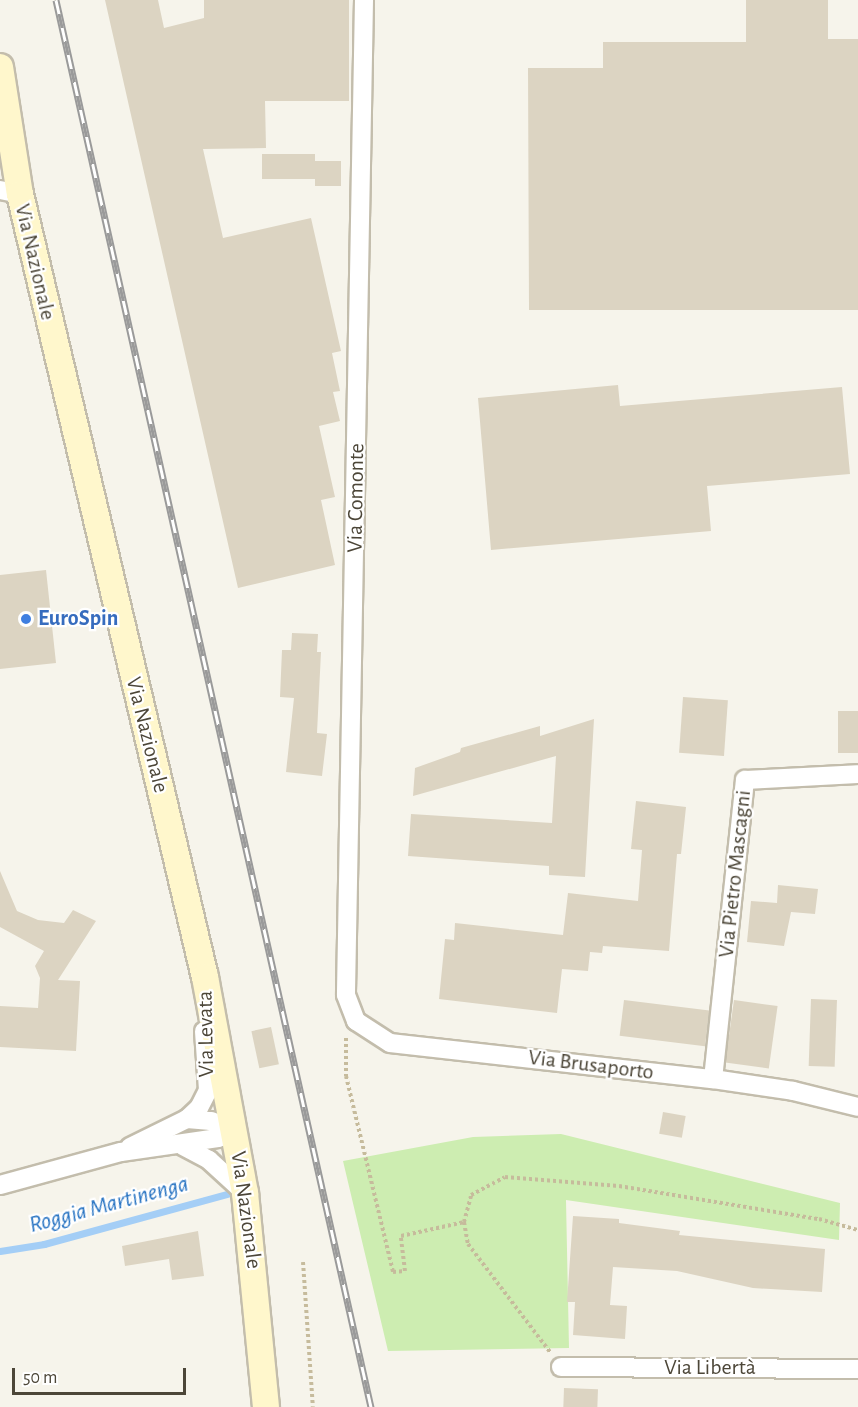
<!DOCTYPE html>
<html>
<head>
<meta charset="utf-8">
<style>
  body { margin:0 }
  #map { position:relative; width:858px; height:1407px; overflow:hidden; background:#f6f4eb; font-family:"Alegreya Sans",sans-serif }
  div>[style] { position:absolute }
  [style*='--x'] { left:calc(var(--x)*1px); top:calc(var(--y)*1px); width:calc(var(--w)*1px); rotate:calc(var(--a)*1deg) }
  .green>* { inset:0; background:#cdedb1 }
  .stream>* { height:7px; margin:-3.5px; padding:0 3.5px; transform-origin:3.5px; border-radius:3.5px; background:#a4cef6 }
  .building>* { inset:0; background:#dcd4c2; transform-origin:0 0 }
  .path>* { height:4px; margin-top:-2px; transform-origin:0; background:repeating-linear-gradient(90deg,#c6bb9c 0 3px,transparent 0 6px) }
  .roads { filter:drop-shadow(2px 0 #c3bdac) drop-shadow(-2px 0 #c3bdac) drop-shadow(0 2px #c3bdac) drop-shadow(0 -2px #c3bdac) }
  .minor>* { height:18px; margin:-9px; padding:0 9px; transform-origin:9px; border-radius:9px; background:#fff }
  .secondary>* { height:26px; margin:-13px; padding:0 13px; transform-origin:13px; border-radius:13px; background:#fff7cc }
  .rail>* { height:7px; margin-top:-3.5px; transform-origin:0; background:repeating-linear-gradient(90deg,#fff 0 14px,#9a9a9a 0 28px); box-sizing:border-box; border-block:2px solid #9a9a9a }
  .dots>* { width:16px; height:16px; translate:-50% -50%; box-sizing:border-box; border:3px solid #fff; border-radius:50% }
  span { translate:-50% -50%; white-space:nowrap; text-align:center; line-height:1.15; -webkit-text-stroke:4.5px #fff; paint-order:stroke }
  .street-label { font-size:22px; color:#4c4638 }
  .shop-label { font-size:22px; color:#366cbe; font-weight:700 }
  .left { translate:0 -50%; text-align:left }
  .water-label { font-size:24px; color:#2773c2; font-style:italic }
  .scale { position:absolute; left:12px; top:1368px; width:174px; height:27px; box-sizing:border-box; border:3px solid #4c4638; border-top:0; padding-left:8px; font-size:18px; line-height:21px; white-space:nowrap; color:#4c4638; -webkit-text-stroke:4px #fff; paint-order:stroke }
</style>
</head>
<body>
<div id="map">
  <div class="green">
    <div style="clip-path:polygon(561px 1134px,840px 1203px,839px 1240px,566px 1200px,569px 1348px,388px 1351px,343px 1161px,473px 1137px)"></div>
  </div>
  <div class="stream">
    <div style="--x:0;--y:1251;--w:45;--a:-9"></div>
    <div style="--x:44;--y:1244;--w:190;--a:-15.3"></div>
  </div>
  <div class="building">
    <div style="clip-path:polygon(105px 0,158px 0,164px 28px,204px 18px,204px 0,349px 0,349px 101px,265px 101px,266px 148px,203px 149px,223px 238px,311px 218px,341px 351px,332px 353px,340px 391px,333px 392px,340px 421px,319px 426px,335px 497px,321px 500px,335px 565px,238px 588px)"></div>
    <div style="clip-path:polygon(746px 0,828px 0,828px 39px,858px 39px,858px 310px,529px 310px,528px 68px,603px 68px,603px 42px,746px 42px)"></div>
    <div style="clip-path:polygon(262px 154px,315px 154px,315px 161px,341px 161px,341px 186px,315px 186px,315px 179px,262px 179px)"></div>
    <div style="clip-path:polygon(618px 385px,620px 406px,842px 387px,850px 474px,707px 486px,711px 531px,491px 550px,478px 398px)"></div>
    <div style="clip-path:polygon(46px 570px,56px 663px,0 669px,0 575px)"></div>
    <div style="clip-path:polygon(292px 633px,318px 634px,317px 652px,321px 652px,317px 733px,327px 734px,322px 776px,286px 772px,294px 698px,280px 697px,282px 650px,291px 650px)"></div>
    <div style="left:683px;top:697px;width:45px;height:56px;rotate:4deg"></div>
    <div style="left:858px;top:711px;width:42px;height:20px;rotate:90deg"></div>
    <div style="clip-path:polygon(594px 719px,585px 877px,549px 875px,549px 866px,408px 856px,411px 814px,552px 823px,556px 756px,413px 796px,415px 768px,460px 752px,461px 748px,540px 726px,540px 736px)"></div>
    <div style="clip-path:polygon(636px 801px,686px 807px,681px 854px,677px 854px,669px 951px,603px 946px,602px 953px,590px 952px,588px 971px,562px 969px,557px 1013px,439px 999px,445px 939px,454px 940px,455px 923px,563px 935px,568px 893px,638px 901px,642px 850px,631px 849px)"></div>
    <div style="clip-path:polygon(0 871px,17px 911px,38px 920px,64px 923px,73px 910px,96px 921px,58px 980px,80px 981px,76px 1051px,0 1047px,0 1006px,38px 1008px,40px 978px,35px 966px,44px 951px,0 927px)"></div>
    <div style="clip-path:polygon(778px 885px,818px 889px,815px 914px,791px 912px,784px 946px,747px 942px,751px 901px,777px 903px)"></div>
    <div style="left:811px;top:999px;width:26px;height:67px;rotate:2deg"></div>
    <div style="left:624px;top:1000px;width:86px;height:36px;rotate:7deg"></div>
    <div style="left:734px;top:1000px;width:44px;height:63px;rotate:8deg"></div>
    <div style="left:271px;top:1027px;width:38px;height:20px;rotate:78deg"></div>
    <div style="left:663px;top:1112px;width:23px;height:22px;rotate:10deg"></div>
    <div style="clip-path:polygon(573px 1216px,619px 1219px,619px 1223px,680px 1231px,679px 1235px,825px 1249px,822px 1292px,753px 1288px,677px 1271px,613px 1267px,610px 1305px,627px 1306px,625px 1339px,573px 1335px,575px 1302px,567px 1302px)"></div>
    <div style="clip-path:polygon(198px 1231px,204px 1276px,172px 1280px,169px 1259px,125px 1266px,122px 1246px)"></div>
    <div style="left:564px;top:1388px;width:34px;height:19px;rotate:2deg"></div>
  </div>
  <div class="path">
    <div style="--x:346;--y:1038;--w:38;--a:90"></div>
    <div style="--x:346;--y:1076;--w:202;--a:76.5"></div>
    <div style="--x:393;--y:1272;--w:12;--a:-5"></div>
    <div style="--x:405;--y:1271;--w:35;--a:-97"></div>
    <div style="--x:401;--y:1236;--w:65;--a:-12.5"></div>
    <div style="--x:464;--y:1222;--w:28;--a:-75"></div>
    <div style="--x:471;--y:1195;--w:38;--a:-28"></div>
    <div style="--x:505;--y:1177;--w:114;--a:4.5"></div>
    <div style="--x:619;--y:1186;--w:203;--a:9.4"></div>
    <div style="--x:819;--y:1219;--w:41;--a:15.8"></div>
    <div style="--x:464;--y:1222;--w:22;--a:80"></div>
    <div style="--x:468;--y:1244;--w:136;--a:52.8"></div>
    <div style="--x:303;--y:1262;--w:145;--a:86.1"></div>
  </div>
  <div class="roads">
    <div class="minor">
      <div style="--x:364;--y:0;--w:995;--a:91.04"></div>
      <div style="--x:346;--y:995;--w:28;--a:69"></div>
      <div style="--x:356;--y:1021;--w:40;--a:32.9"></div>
      <div style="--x:390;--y:1043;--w:325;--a:6.4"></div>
      <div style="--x:713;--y:1079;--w:81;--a:8.5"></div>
      <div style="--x:793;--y:1091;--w:67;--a:13.8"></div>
      <div style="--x:0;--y:190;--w:20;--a:11"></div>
      <div style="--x:713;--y:1079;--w:301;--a:-83.9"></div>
      <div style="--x:745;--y:780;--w:113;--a:-3"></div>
      <div style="--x:187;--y:1119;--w:24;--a:5"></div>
      <div style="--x:211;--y:1121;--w:25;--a:21"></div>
      <div style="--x:183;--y:1146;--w:30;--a:28"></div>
      <div style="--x:209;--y:1160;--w:49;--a:42.5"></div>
      <div style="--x:130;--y:1147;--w:64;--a:-26.2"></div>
      <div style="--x:187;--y:1119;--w:16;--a:-43"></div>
      <div style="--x:199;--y:1108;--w:20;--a:-63"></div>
      <div style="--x:208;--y:1090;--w:59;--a:-93.9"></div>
      <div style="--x:0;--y:1185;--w:125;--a:-15.3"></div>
      <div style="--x:121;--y:1152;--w:98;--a:-8.2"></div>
      <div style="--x:218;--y:1138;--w:18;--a:-27"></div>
      <div style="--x:561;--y:1367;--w:297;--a:0.4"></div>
    </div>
    <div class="secondary">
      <div style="--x:0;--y:67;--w:129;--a:81.1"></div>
      <div style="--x:20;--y:194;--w:805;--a:76.71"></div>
      <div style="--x:205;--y:977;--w:220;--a:79.5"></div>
      <div style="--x:245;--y:1193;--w:215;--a:84.4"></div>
    </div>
  </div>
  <div class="rail">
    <div style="--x:56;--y:0;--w:1442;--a:77.38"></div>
  </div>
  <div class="dots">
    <div style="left:26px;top:619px;background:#3f7fe0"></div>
  </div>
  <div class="street-label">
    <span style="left:35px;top:262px;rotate:77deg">Via Nazionale</span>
    <span style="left:356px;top:498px;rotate:-89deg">Via Comonte</span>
    <span style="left:147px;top:735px;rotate:76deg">Via Nazionale</span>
    <span style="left:735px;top:874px;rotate:-84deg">Via Pietro Mascagni</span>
    <span style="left:206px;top:1034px;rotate:-91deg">Via Levata</span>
    <span style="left:591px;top:1065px;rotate:7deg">Via Brusaporto</span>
    <span style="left:246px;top:1210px;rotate:82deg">Via Nazionale</span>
    <span style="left:710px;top:1368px">Via Libertà</span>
  </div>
  <div class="shop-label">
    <span class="left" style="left:38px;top:619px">EuroSpin</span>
  </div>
  <div class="water-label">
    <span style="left:109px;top:1205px;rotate:-15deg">Roggia Martinenga</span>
  </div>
  <div class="scale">50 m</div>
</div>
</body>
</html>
